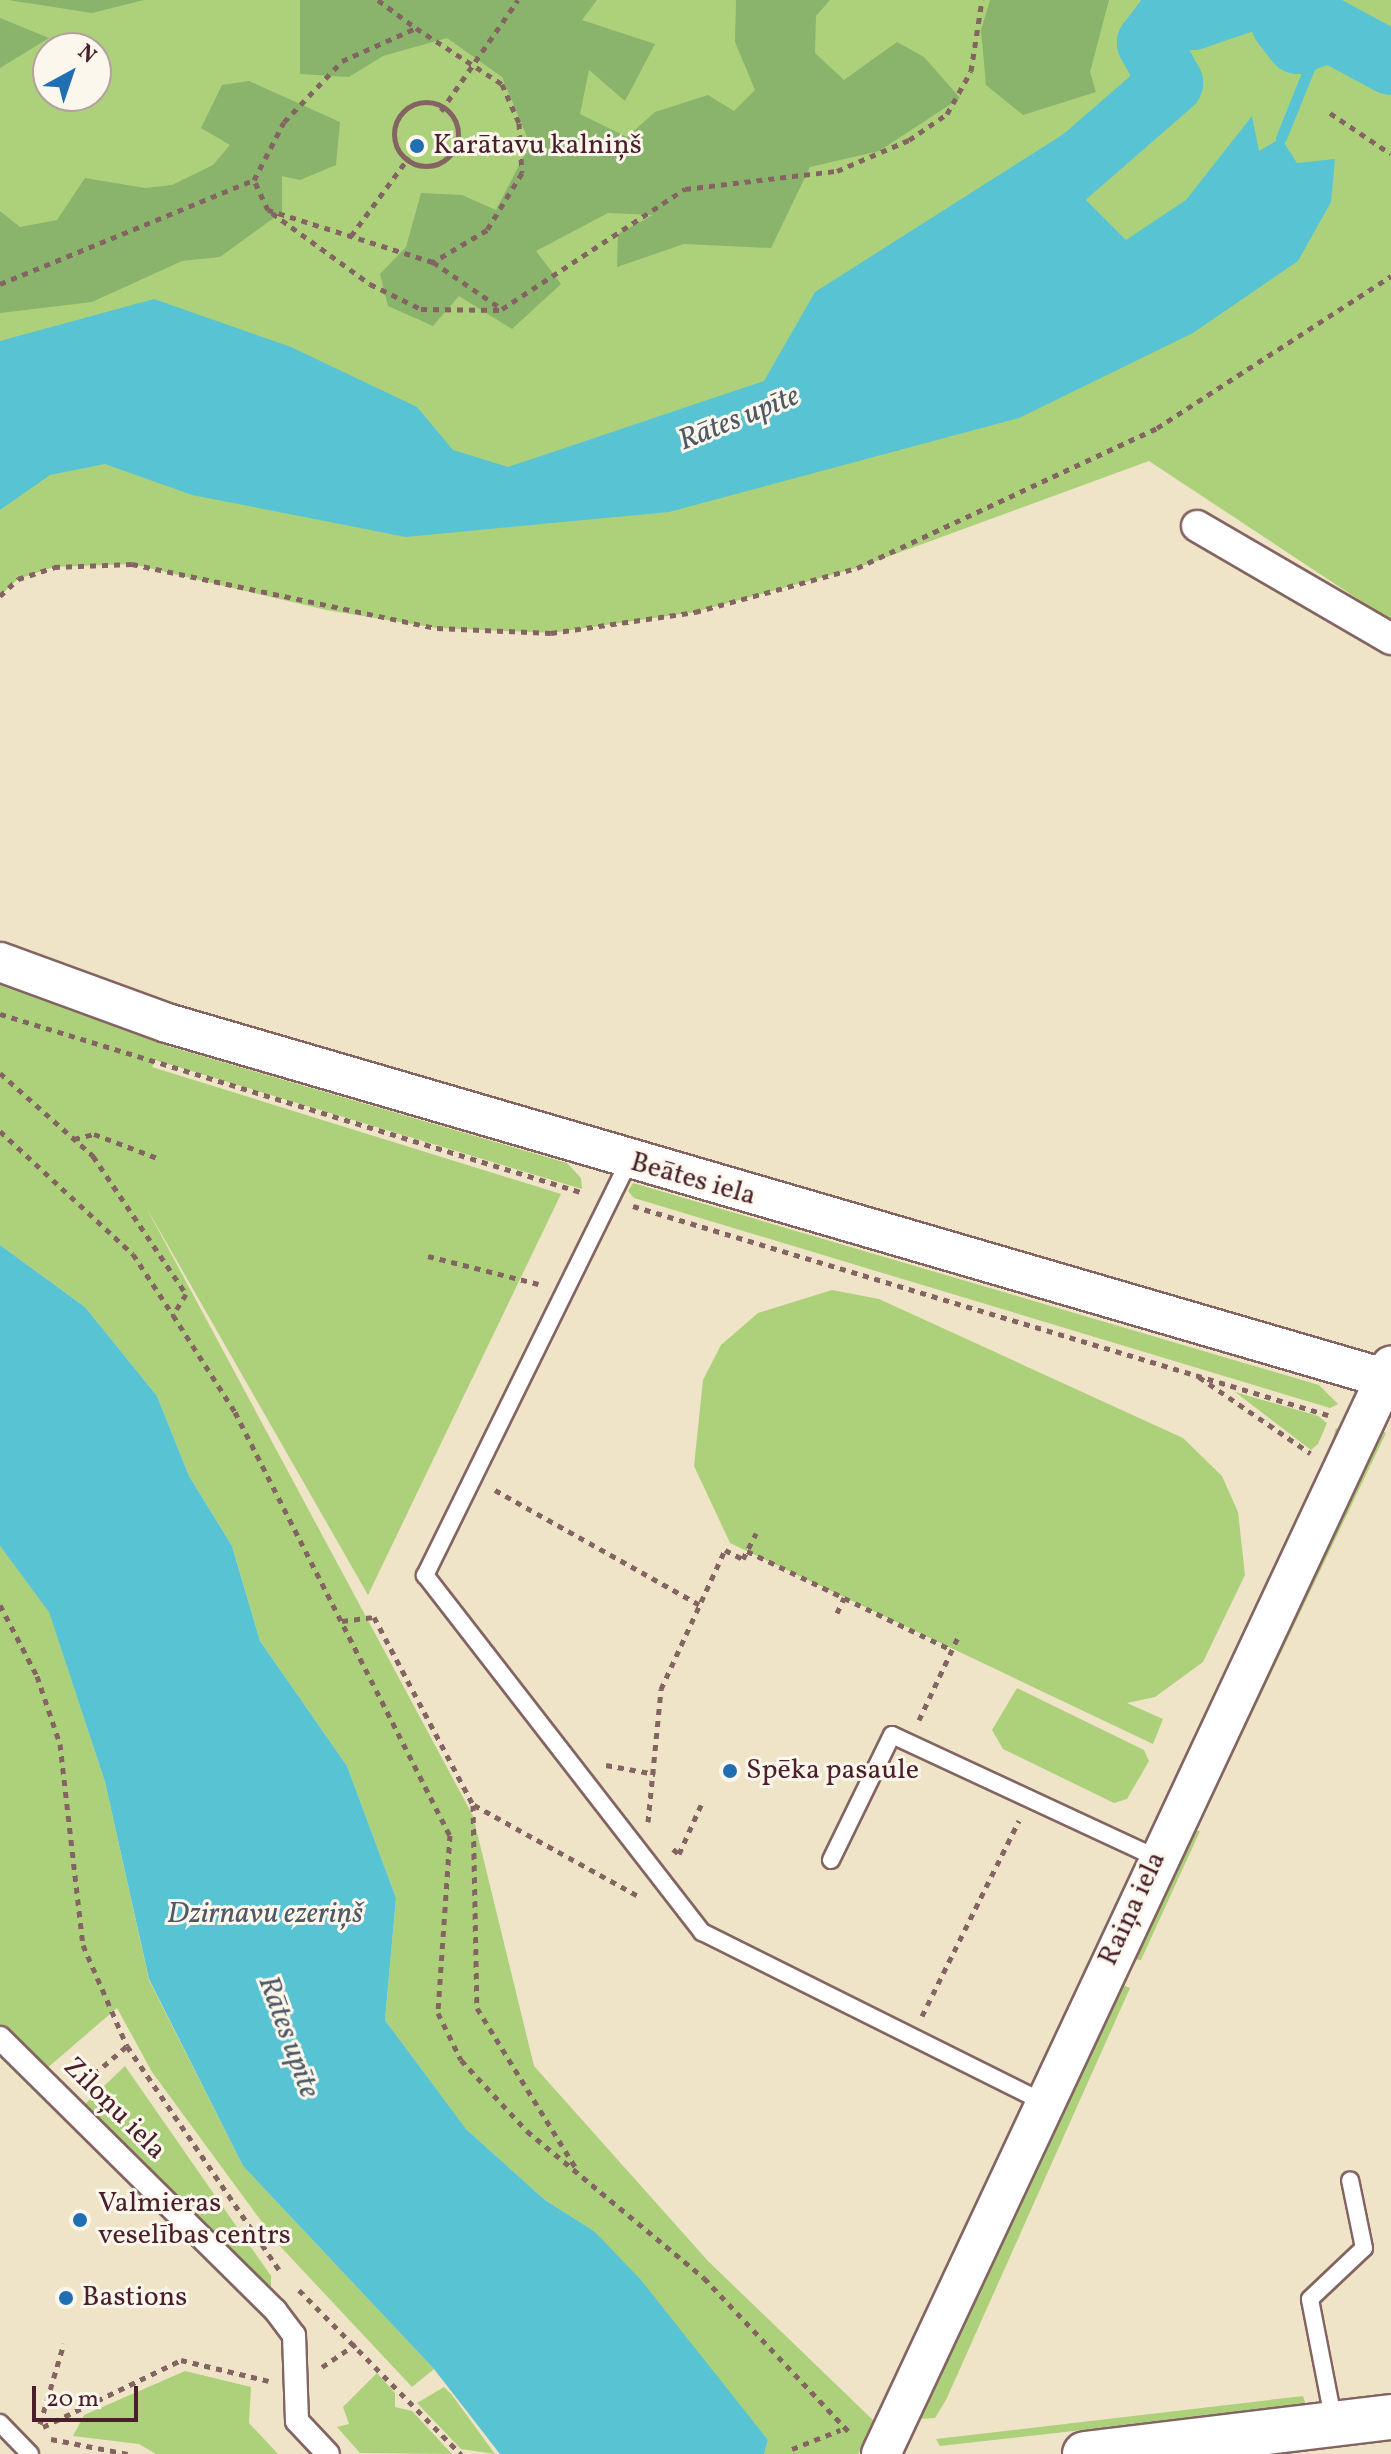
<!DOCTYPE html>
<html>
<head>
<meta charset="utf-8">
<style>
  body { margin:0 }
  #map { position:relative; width:1391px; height:2454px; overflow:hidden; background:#efe4c7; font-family:Vollkorn,serif }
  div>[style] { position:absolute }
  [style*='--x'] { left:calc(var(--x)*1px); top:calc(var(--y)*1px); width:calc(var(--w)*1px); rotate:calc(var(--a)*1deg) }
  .green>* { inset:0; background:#add17b; transform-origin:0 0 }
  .forest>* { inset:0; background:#8ab36b }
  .water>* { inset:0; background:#58c3d3 }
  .stream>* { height:11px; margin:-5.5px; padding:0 5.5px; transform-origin:5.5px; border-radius:5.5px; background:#58c3d3 }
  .river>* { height:64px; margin:-32px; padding:0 32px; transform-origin:32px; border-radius:32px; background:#58c3d3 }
  .path>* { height:5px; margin-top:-2.5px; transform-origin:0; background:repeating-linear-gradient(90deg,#846462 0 6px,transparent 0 12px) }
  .path>.ring { margin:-2.5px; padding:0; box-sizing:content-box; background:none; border:5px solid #846462; border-radius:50% }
  .roads { filter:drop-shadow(2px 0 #846462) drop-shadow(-2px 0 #846462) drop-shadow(0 2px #846462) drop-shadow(0 -2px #846462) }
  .service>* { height:16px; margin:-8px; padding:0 8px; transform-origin:8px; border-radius:8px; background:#fff }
  .pedestrian>* { height:22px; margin:-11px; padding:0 11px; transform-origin:11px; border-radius:11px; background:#fff }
  .minor>* { height:30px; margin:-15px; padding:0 15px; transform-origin:15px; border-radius:15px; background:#fff }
  .tertiary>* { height:38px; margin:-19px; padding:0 19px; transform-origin:19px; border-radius:19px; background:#fff }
  .primary>* { height:44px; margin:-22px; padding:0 22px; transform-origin:22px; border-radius:22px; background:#fff }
  .dots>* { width:22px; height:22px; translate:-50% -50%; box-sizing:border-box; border:4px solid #fbf7ec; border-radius:50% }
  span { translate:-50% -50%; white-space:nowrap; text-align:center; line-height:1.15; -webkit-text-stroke:6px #fbf7ec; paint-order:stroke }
  .poi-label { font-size:28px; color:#4a1f2b }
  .left { translate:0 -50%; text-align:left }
  .street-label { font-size:28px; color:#4a1f2b }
  .water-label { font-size:30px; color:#4f5866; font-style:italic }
  .north { position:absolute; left:32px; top:32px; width:80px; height:80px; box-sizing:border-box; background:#fbf7ec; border:2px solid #b4a19f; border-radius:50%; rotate:40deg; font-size:22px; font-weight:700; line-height:32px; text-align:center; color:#4a1f2b }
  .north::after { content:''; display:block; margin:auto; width:28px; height:36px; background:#1f6fb2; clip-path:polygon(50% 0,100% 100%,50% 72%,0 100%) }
  .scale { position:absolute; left:32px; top:2386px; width:106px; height:36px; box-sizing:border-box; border:4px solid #4a1f2b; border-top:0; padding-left:10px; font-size:24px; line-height:28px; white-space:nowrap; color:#4a1f2b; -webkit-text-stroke:6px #fbf7ec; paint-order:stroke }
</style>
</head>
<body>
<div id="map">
  <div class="green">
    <div style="clip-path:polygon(evenodd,0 0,1391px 0,1391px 621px,1149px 461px,857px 568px,695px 612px,551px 633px,437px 628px,326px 610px,132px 564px,54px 567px,18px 579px,0 596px,0 0,48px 48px,96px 48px,96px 96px,48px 96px,48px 48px)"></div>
    <div style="clip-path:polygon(0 962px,167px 1023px,161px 1044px,567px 1163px,581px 1178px,582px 1189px,155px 1060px,152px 1067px,561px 1194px,368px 1595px,146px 1207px,473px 1816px,534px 2066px,708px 2261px,876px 2423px,858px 2454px,764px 2454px,768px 2440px,594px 2231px,545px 2200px,465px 2128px,385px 2020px,396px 1898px,347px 1766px,260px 1641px,232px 1546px,189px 1476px,157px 1396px,85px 1307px,0 1245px)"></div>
    <div style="clip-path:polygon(633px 1183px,1319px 1385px,1338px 1404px,1330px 1408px,634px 1198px,628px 1191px)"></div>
    <div style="clip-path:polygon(832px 1290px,879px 1299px,1183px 1438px,1222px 1476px,1238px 1512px,1245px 1575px,1203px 1662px,1155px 1697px,1127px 1703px,1163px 1719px,1153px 1744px,730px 1543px,694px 1466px,703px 1380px,721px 1345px,758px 1313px)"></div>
    <div style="clip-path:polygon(1235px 1392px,1318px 1416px,1327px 1423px,1318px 1444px,1311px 1450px)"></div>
    <div style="clip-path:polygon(1372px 1424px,1386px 1433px,1225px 1770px,1221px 1766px)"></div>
    <div style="left:1336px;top:1428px;width:7px;height:200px;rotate:16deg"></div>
    <div style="clip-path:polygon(0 1546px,49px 1611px,105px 1782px,149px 1980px,243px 2166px,434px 2369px,412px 2387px,278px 2244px,152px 2072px,117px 2008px,38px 2076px,0 2038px)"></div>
    <div style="clip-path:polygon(1017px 1688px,1144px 1750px,1149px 1761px,1127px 1799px,1114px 1803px,1003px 1749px,992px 1730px)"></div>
    <div style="clip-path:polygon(1183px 1830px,1200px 1831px,1141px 1960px,1131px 1959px)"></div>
    <div style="clip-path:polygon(1112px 1980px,1130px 1988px,946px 2400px,935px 2418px,915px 2419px)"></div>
    <div style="clip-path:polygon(125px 2066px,271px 2276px,271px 2293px,83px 2106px)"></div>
    <div style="clip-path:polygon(185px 2371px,251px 2387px,249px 2423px,278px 2454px,156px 2454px,139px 2444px,73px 2436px,84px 2415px)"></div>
    <div style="clip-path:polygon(377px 2373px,395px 2393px,395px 2407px,412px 2411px,452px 2454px,360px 2453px,337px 2427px,349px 2424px,343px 2407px)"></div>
    <div style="clip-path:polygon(444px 2387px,452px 2395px,495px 2454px,461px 2449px,417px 2403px)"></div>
    <div style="clip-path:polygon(1303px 2396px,1306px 2405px,940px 2446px,936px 2439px)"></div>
  </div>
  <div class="forest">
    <div style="clip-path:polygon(8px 0,144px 0,92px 13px)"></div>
    <div style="clip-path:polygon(300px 0,597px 0,582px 20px,655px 44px,625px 101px,589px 70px,580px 114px,627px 137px,655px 112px,708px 95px,734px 111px,755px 90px,735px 42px,736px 0,830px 0,816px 16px,815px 53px,844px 80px,897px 42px,924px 57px,960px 98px,879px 151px,810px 167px,771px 248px,684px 244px,617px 267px,618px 234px,653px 215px,608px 213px,536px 251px,561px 284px,512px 329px,459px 296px,433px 326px,388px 306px,380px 274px,406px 247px,421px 193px,462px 195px,496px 210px,530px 144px,502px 77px,447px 38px,383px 56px,349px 77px,300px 74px)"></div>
    <div style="clip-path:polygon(990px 0,1109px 0,1090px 72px,1096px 92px,1023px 115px,986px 85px,981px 30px)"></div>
    <div style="clip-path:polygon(0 18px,49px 38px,0 68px)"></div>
    <div style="clip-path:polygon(249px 81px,340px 122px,336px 165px,300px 180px,282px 176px,282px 212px,220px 257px,182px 261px,92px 302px,0 313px,0 211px,20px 227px,57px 220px,85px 178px,145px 188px,172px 185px,213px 165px,230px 145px,201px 128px,222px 85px)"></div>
  </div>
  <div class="water">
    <div style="clip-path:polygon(1252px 116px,1259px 151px,1281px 138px,1297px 163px,1335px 159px,1331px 202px,1298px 261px,1193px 333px,1019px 418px,669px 512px,406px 537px,192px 495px,105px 464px,50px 475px,0 510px,0 341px,154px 299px,291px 347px,417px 407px,453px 450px,508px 467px,764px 381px,815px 292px,1070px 130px,1120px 128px,1114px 156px,1078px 192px,1126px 240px,1186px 200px)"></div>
    <div style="clip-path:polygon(0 1245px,85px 1307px,157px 1396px,189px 1476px,232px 1546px,260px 1641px,347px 1766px,396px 1898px,385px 2020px,466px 2129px,545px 2200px,594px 2231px,641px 2280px,768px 2440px,764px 2454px,500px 2454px,434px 2369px,243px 2166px,149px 1979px,105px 1782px,49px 1612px,0 1546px)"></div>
  </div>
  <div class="stream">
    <div style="--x:1305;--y:0;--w:8;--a:83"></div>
    <div style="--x:1306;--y:8;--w:25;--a:7"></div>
    <div style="--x:1331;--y:11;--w:12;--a:55"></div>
    <div style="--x:1338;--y:21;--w:12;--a:132"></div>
    <div style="--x:1327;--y:0;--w:48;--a:29.7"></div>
    <div style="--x:1281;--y:138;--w:83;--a:-68.1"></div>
    <div style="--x:1312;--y:61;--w:24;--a:-126"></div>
  </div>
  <div class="river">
    <div style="--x:1287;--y:0;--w:23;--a:100"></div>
    <div style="--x:1283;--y:23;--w:24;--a:52"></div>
    <div style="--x:1298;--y:42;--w:34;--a:-21"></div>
    <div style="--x:1330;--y:30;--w:69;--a:28.4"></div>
    <div style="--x:1055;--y:184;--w:154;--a:-41"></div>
    <div style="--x:1171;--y:83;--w:46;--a:-118.8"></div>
    <div style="--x:1149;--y:43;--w:31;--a:-53"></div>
    <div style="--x:1168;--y:18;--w:25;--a:0"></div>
    <div style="--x:1193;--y:18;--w:56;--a:-18.8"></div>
  </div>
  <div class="path">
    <div style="--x:378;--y:0;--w:47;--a:36.4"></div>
    <div style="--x:416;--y:28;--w:103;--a:33.1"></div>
    <div style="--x:502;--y:84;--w:43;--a:66.4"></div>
    <div style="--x:519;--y:123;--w:50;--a:86.6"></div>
    <div style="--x:522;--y:173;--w:67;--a:121.6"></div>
    <div style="--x:487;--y:230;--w:63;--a:149.3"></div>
    <div style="--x:433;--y:262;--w:173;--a:-162.5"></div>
    <div style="--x:268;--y:210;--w:33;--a:-115"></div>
    <div style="--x:254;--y:180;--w:65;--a:-62.7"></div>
    <div style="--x:284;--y:122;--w:84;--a:-46.4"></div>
    <div style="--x:342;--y:61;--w:81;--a:-24"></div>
    <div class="ring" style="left:394px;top:102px;width:59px;height:59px"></div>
    <div style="--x:441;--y:111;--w:135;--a:-55.3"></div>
    <div style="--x:1330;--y:113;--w:73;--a:33.9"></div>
    <div style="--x:272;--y:213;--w:121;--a:35.9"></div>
    <div style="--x:370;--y:284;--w:57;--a:26.1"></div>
    <div style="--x:421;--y:309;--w:80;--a:0.7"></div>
    <div style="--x:351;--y:236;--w:98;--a:-53.7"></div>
    <div style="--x:433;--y:262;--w:83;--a:34.3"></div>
    <div style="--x:502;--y:309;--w:219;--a:-33.3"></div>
    <div style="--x:685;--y:189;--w:153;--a:-6.8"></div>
    <div style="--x:837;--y:171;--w:78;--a:-23.3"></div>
    <div style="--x:909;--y:140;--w:46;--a:-34.4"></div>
    <div style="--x:947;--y:114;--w:49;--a:-60.8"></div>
    <div style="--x:971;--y:71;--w:72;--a:-81.2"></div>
    <div style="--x:0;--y:284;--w:274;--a:-22.3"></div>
    <div style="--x:0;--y:596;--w:25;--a:-43"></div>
    <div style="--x:18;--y:579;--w:38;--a:-18"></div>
    <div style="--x:54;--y:567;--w:78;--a:-2.2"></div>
    <div style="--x:132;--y:564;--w:312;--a:11.9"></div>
    <div style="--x:437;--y:628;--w:114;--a:2.5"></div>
    <div style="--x:551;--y:633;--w:146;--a:-8.3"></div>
    <div style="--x:695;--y:612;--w:168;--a:-15.2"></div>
    <div style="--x:857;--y:568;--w:331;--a:-25"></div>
    <div style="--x:1157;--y:428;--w:279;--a:-33"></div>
    <div style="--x:0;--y:1014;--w:611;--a:17.04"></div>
    <div style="--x:0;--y:1073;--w:125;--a:41.7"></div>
    <div style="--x:93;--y:1156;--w:166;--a:56"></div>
    <div style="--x:186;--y:1294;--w:25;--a:122"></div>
    <div style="--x:0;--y:1131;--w:181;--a:42.8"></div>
    <div style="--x:133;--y:1254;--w:73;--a:56.7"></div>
    <div style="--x:173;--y:1315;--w:115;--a:57.4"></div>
    <div style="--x:235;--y:1412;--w:475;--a:63.1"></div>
    <div style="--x:450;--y:1835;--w:178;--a:93.9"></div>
    <div style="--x:438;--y:2013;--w:52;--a:63.9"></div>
    <div style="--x:461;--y:2060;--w:97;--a:47.1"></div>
    <div style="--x:527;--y:2131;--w:230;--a:39.7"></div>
    <div style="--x:704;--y:2278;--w:213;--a:46.7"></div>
    <div style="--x:74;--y:1139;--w:21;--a:-14"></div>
    <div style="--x:94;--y:1134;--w:71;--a:20.7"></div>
    <div style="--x:633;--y:1206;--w:726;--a:16.74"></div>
    <div style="--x:428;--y:1256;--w:114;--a:14.2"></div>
    <div style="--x:1199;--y:1377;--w:135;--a:34.4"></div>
    <div style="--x:495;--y:1490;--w:235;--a:29.3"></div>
    <div style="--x:747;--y:1551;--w:228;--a:25.8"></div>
    <div style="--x:0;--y:1605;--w:80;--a:62.5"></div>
    <div style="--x:37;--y:1676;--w:72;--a:71.3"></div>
    <div style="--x:60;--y:1744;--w:202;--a:83.5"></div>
    <div style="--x:83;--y:1945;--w:110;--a:66.5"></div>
    <div style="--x:127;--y:2046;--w:271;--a:55.8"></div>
    <div style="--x:837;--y:1613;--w:17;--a:-65"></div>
    <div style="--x:342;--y:1621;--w:32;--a:-7"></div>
    <div style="--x:374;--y:1617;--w:212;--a:62.2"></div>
    <div style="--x:473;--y:1805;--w:203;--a:88.9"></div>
    <div style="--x:477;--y:2008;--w:190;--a:58.3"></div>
    <div style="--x:919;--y:1720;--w:96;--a:-64.8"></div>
    <div style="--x:606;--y:1765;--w:50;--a:10.4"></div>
    <div style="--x:474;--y:1805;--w:190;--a:29"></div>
    <div style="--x:648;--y:1822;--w:134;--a:-84.4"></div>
    <div style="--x:661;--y:1689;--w:153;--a:-65.3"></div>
    <div style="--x:725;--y:1550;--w:20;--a:27"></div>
    <div style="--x:743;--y:1559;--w:29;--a:-63"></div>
    <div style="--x:673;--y:1849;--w:8;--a:40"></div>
    <div style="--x:679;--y:1854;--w:54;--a:-65.8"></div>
    <div style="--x:922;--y:2016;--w:218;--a:-63.6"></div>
    <div style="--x:85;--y:2082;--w:55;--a:-40.6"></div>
    <div style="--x:299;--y:2290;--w:231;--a:45.4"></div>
    <div style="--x:322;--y:2367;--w:41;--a:-34.1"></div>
    <div style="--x:40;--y:2424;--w:84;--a:-73.5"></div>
    <div style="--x:43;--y:2427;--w:153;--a:-25.9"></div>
    <div style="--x:181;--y:2360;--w:90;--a:13.4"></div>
    <div style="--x:51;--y:2439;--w:78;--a:11"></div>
    <div style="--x:792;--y:2449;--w:52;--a:-21.6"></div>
  </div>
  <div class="roads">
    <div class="service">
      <div style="--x:629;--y:1161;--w:462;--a:116.2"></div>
      <div style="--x:425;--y:1575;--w:452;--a:52.2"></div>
      <div style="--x:702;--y:1932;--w:379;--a:26.5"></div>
      <div style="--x:831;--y:1860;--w:139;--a:-64"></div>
      <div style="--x:892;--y:1735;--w:292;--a:24.9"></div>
      <div style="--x:0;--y:2423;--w:43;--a:45.9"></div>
      <div style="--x:1334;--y:2423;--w:126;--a:-101"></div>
      <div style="--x:1310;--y:2299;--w:74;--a:-43.4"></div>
      <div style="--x:1364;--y:2248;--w:69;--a:-101.6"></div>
    </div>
    <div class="pedestrian">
      <div style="--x:0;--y:2038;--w:387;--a:44.7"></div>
      <div style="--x:275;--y:2310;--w:31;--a:53"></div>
      <div style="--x:294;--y:2335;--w:86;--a:88"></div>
      <div style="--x:297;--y:2421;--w:45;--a:46.8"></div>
    </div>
    <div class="minor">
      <div style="--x:1197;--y:526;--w:225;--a:30.2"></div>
    </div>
    <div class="tertiary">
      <div style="--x:0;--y:962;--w:178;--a:20.1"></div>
      <div style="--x:167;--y:1023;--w:1275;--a:16.26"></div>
      <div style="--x:881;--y:2454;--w:1202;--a:-64.89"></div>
    </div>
    <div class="primary">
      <div style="--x:1085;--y:2454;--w:308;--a:-6.9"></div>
    </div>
  </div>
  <div class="dots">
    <div style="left:417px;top:146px;background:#1f6fb2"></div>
    <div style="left:730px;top:1771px;background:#1f6fb2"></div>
    <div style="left:80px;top:2220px;background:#1f6fb2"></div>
    <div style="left:66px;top:2298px;background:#1f6fb2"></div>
  </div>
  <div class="poi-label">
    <span class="left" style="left:433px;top:146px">Karātavu kalniņš</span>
    <span class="left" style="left:746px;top:1771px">Spēka pasaule</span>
    <span class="left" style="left:98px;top:2220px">Valmieras<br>veselības centrs</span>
    <span class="left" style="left:82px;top:2298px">Bastions</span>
  </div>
  <div class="street-label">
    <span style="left:693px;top:1180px;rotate:16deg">Beātes iela</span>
    <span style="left:1133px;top:1909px;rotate:-65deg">Raiņa iela</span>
    <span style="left:114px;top:2109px;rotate:45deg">Ziloņu iela</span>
  </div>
  <div class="water-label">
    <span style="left:739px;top:419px;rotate:-22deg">Rātes upīte</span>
    <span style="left:265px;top:1914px">Dzirnavu ezeriņš</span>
    <span style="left:288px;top:2037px;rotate:70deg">Rātes upīte</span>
  </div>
  <div class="north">N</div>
  <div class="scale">20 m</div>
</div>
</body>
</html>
